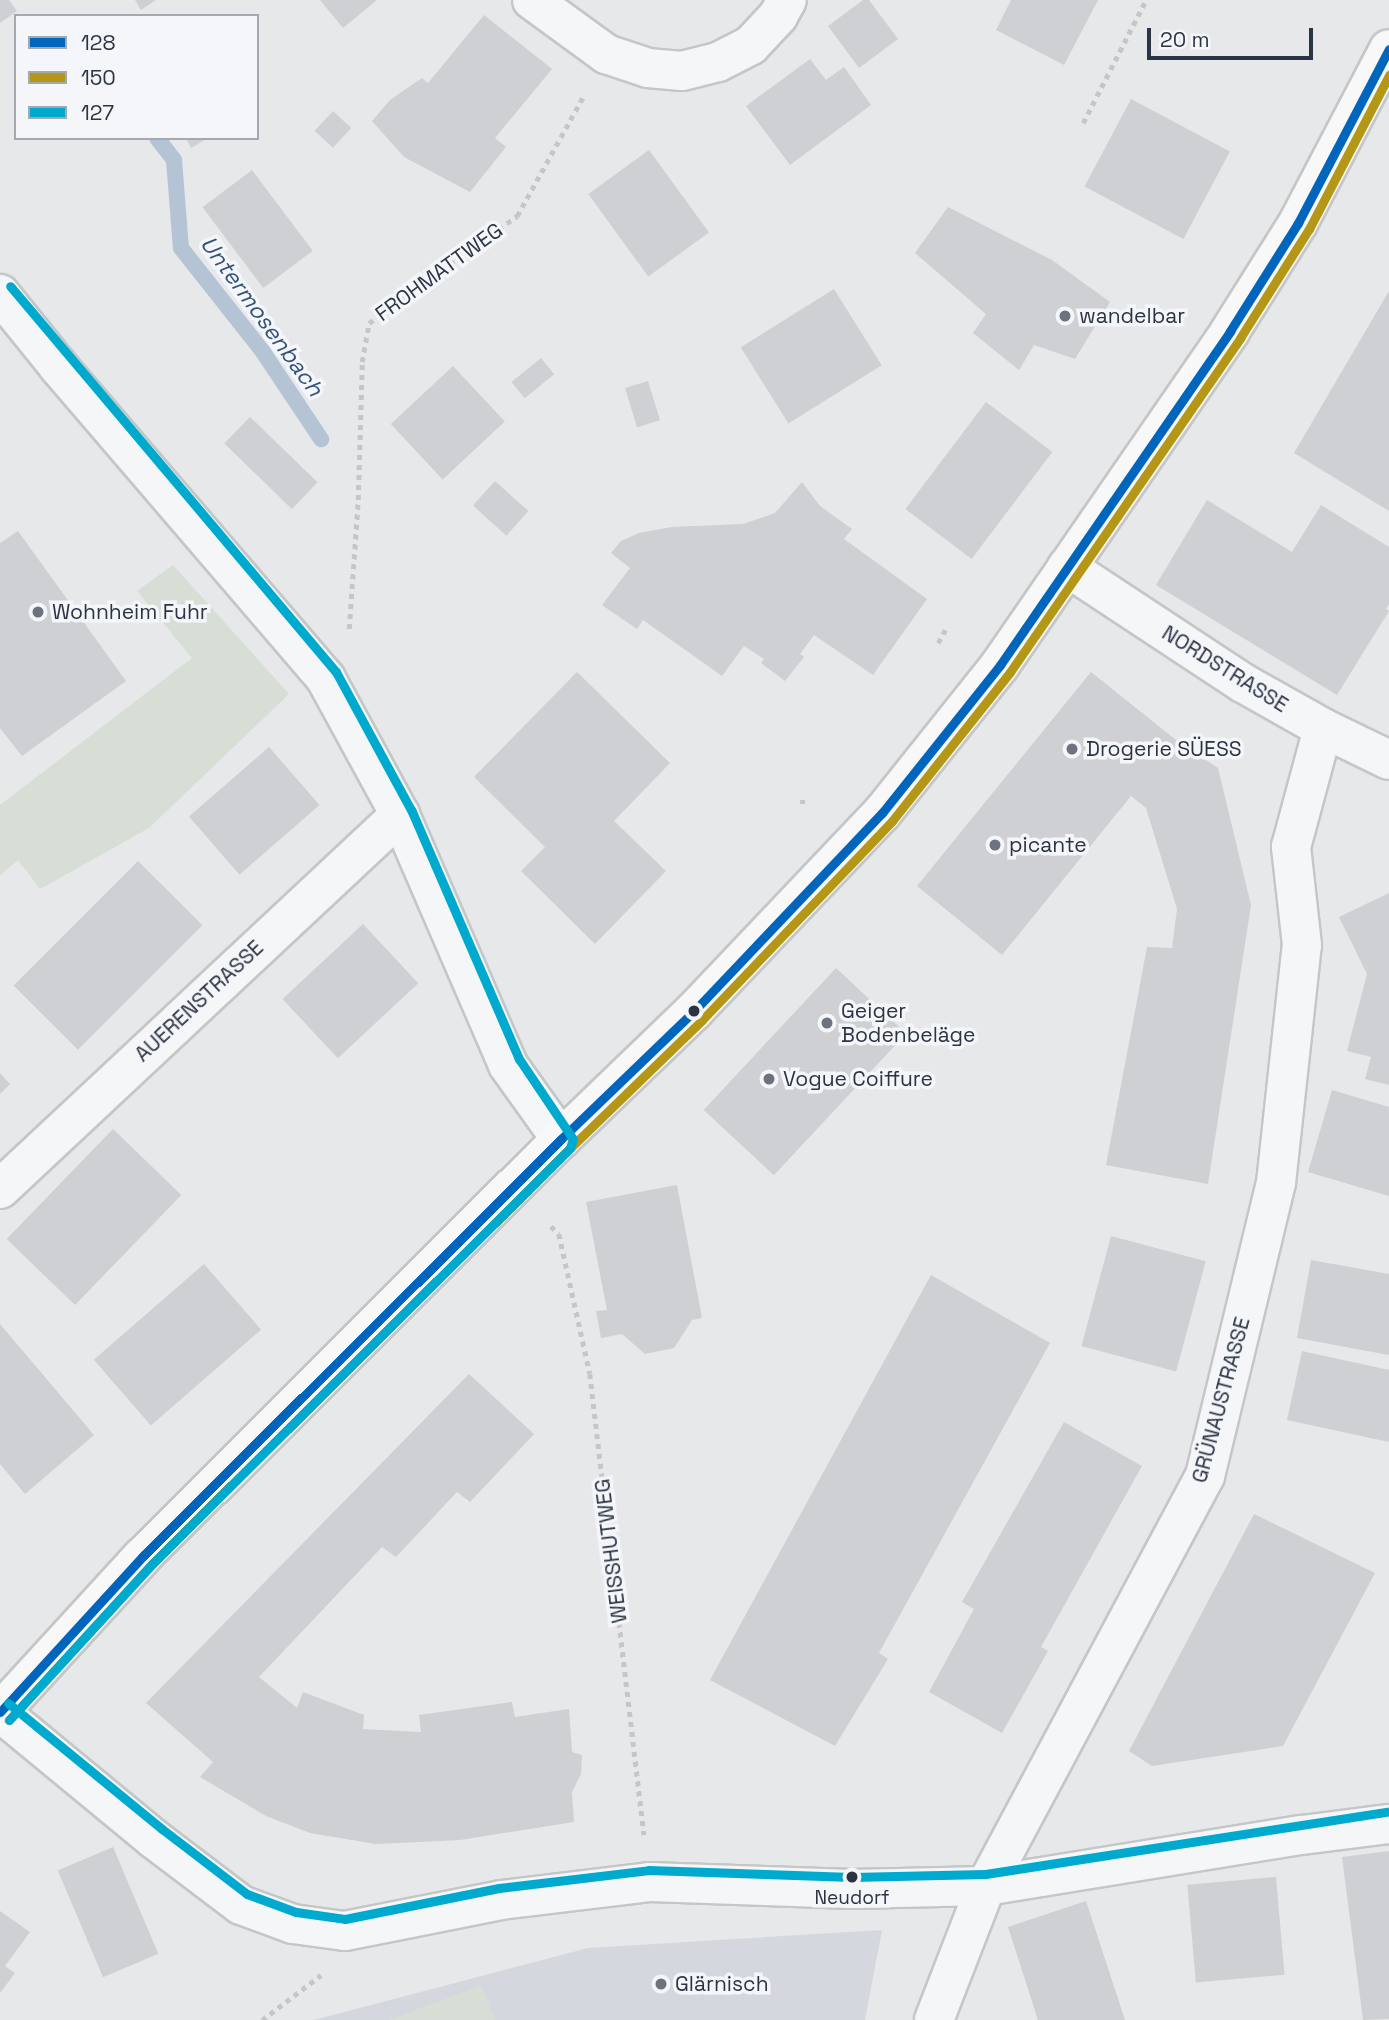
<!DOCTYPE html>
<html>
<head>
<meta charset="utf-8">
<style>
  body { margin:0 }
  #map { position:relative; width:1389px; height:2020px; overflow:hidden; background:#e6e8ea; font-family:"Space Grotesk",sans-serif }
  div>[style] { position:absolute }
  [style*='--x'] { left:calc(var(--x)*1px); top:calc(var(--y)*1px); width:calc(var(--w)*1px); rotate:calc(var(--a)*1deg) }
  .built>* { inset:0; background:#d4d7dd }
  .green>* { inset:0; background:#d6ded6 }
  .stream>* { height:16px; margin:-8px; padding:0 8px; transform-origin:8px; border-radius:8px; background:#b4c4d5 }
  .building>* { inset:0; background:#ced0d3; transform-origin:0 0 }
  .path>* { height:4.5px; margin-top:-2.25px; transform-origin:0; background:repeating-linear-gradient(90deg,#c5c6ca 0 5px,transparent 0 10px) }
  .roads { filter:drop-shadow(2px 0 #c4c6c8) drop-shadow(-2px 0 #c4c6c8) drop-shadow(0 2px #c4c6c8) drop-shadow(0 -2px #c4c6c8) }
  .minor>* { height:38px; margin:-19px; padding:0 19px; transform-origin:19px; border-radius:19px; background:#f5f6f7 }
  .secondary>* { height:38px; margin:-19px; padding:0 19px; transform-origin:19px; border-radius:19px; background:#f8f8f8 }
  .bus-1>* { height:9px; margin:-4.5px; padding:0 4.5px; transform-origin:4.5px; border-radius:4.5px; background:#0065bd }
  .bus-2>* { height:9px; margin:-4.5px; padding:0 4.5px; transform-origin:4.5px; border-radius:4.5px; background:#b59718 }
  .bus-3>* { height:9px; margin:-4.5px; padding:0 4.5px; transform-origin:4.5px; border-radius:4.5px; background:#00a9ce }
  .dots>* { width:19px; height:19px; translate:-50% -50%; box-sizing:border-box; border:4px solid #f4f6f9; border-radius:50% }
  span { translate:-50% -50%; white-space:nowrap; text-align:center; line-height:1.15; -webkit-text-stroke:7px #f4f6f9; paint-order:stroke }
  .bus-label { font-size:19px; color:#2b3445 }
  .street-label { font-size:21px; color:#2b3445 }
  .poi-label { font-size:21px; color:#2b3445 }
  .left { translate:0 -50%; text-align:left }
  .water-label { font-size:23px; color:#34527a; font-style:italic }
  .legend { position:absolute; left:14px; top:14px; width:245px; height:126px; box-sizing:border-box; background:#f4f6f9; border:2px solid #a4a8b1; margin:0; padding:9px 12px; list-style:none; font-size:21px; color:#2b3445 }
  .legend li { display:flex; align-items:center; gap:14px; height:35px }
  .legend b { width:35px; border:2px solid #a4a8b1 }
  .scale { position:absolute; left:1147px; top:28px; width:166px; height:32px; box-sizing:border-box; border:4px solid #2b3445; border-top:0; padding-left:9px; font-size:21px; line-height:24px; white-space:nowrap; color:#2b3445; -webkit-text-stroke:5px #f4f6f9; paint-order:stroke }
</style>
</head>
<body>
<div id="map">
  <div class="built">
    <div style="clip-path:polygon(882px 1930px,865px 2020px,314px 2020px,588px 1948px)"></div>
  </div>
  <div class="green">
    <div style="clip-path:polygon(173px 565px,289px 694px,149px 828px,40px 889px,18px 860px,0 875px,0 805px,192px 658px,137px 591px)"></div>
    <div style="clip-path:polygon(481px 1985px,495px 2020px,389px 2020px)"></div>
  </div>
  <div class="stream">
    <div style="--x:157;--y:138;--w:28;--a:52"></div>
    <div style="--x:174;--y:160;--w:88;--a:85.5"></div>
    <div style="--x:181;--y:248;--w:132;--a:51.7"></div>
    <div style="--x:263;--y:352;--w:105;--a:56.3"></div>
  </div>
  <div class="building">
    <div style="clip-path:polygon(0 0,9px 0,17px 11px,0 23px)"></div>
    <div style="clip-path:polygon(135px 0,156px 0,141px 10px)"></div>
    <div style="clip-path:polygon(320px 0,377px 0,343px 28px)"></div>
    <div style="clip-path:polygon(863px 0,869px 0,898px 39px,859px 68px,828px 26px)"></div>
    <div style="clip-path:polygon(1011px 0,1098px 0,1064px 65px,996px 30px)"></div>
    <div style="clip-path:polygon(484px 15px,552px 69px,495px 138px,506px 147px,470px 192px,404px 157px,372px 121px,390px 100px,422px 78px,428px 83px)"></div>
    <div style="clip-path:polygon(810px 59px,826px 80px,844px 67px,871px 105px,790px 165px,746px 106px)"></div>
    <div style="left:1131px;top:99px;width:112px;height:99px;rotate:28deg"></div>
    <div style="left:333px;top:111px;width:25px;height:27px;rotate:43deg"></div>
    <div style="clip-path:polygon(186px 138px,208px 138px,191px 148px)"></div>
    <div style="left:649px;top:150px;width:102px;height:75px;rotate:54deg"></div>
    <div style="left:252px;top:170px;width:101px;height:62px;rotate:53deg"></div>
    <div style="clip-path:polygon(948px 207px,1052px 260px,1110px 302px,1075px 359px,1034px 345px,1019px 370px,973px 333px,986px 314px,915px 253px)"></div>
    <div style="left:834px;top:289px;width:90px;height:110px;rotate:58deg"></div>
    <div style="clip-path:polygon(1389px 291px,1389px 511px,1294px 453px)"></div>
    <div style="left:541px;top:358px;width:21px;height:38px;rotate:51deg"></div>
    <div style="left:453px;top:366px;width:76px;height:85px;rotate:47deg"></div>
    <div style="left:648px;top:381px;width:41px;height:24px;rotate:73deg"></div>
    <div style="left:986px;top:402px;width:83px;height:134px;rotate:37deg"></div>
    <div style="left:250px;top:417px;width:94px;height:37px;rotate:44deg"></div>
    <div style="left:495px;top:481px;width:45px;height:33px;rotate:42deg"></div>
    <div style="clip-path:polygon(802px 482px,820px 506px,852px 529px,844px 539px,927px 599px,873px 675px,814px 635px,800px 654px,804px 657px,785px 681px,761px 663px,764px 659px,744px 646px,722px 676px,643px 620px,637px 629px,602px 605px,630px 568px,611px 553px,621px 541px,639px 533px,672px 527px,743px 524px,775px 513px)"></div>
    <div style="clip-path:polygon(1207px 500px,1292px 552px,1321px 505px,1389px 547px,1389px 604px,1386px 609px,1389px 611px,1337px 695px,1156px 585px)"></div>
    <div style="clip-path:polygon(18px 531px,126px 681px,22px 756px,0 728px,0 543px)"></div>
    <div style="clip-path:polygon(577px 672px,670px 763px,614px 821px,666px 871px,595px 944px,521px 871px,545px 847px,474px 777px)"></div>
    <div style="clip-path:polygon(1091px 672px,1176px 740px,1218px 768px,1251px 905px,1208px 1184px,1106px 1165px,1147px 947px,1172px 948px,1177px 909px,1146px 808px,1131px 796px,1002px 955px,917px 886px)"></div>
    <div style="left:269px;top:747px;width:77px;height:106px;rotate:49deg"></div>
    <div style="left:138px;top:861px;width:91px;height:176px;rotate:45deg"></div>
    <div style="clip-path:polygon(1389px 893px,1389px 1085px,1365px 1079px,1371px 1057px,1347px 1051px,1367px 974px,1339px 917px)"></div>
    <div style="left:363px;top:924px;width:81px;height:110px;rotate:47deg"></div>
    <div style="left:836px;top:968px;width:96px;height:194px;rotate:43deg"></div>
    <div style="clip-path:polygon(0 1073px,10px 1084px,0 1094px)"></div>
    <div style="clip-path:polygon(1332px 1090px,1389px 1107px,1389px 1196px,1308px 1172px)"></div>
    <div style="left:113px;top:1129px;width:95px;height:153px;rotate:44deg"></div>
    <div style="clip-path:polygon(677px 1185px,702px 1318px,692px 1320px,674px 1348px,645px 1354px,622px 1334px,601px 1338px,596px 1311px,607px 1310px,586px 1202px)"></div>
    <div style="left:1111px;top:1236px;width:98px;height:114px;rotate:15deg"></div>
    <div style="clip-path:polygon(1311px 1260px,1389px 1274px,1389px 1355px,1297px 1338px)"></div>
    <div style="left:204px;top:1264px;width:87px;height:146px;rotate:49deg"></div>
    <div style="clip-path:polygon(931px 1275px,1050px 1343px,879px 1653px,888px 1659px,835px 1746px,710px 1680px)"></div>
    <div style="clip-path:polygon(0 1324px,94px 1435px,25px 1494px,0 1464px)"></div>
    <div style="clip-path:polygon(1302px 1351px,1389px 1370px,1389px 1442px,1287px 1420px)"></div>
    <div style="clip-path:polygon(469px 1374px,534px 1434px,470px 1502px,457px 1492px,396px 1557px,382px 1547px,259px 1677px,297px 1708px,303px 1692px,364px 1715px,363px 1729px,421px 1732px,419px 1715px,512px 1702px,515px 1717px,569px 1709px,572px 1752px,582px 1755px,581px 1774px,572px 1792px,574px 1822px,460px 1840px,376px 1844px,310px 1833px,266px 1816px,200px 1777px,213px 1762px,146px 1703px)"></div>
    <div style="clip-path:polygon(1064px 1422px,1142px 1466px,1041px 1647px,1048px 1651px,1002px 1733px,929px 1692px,974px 1609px,962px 1602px)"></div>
    <div style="clip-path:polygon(1254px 1514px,1375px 1573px,1283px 1746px,1152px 1766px,1129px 1751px)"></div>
    <div style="left:113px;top:1847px;width:116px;height:60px;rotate:67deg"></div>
    <div style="clip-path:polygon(1389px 1851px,1389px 2019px,1363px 2020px,1342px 1857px)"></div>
    <div style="left:1276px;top:1877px;width:98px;height:89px;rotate:85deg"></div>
    <div style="clip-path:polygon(1086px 1901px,1125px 2020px,1038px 2020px,1008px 1927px)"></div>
    <div style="clip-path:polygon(0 1911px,30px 1932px,5px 1966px,15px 1973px,0 1993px)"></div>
  </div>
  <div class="path">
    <div style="--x:1083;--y:123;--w:138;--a:-62.9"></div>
    <div style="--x:349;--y:629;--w:129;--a:-86"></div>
    <div style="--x:358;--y:500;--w:138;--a:-88.3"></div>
    <div style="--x:362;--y:362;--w:40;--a:-80"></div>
    <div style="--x:369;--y:323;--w:183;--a:-35.9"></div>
    <div style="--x:517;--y:216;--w:138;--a:-61"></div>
    <div style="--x:938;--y:643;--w:18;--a:-61"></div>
    <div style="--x:800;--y:802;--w:9;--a:0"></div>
    <div style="--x:551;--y:1226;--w:11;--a:45"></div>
    <div style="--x:559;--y:1234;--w:143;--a:77.5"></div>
    <div style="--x:590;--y:1374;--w:464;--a:83.3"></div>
    <div style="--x:262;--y:2020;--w:74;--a:-37.3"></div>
  </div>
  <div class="roads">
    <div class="minor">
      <div style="--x:532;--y:0;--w:92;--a:36.1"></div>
      <div style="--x:606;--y:54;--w:44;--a:18.4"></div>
      <div style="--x:648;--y:68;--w:34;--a:5"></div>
      <div style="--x:682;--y:71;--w:37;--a:-14"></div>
      <div style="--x:718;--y:62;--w:37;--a:-27"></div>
      <div style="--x:751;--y:45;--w:40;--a:-47"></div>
      <div style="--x:778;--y:16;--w:18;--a:-61"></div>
      <div style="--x:0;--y:294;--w:92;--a:51.1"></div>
      <div style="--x:58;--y:366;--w:412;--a:49.4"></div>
      <div style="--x:326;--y:679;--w:155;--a:61.4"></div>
      <div style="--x:400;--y:815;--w:272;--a:66.6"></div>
      <div style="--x:508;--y:1065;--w:91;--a:54.4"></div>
      <div style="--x:1067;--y:567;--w:211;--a:33.4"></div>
      <div style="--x:1243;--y:683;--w:92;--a:29.4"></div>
      <div style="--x:1323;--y:728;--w:73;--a:25.9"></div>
      <div style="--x:0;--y:1189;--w:548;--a:-43.08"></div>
      <div style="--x:0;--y:1712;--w:200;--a:39.5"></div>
      <div style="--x:154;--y:1839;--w:109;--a:37.2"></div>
      <div style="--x:241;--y:1905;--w:55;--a:20.1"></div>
      <div style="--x:293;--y:1924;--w:52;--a:7.7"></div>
      <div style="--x:345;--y:1931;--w:159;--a:-11.2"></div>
      <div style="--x:501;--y:1900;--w:150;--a:-6.9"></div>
      <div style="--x:650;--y:1882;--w:202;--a:2"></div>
      <div style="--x:852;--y:1889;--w:134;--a:-1.3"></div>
      <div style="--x:986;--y:1886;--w:320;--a:-9.2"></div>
      <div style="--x:1302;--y:1835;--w:88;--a:-7.2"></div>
      <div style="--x:934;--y:2020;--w:144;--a:-68.8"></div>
      <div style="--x:986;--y:1886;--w:465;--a:-61.9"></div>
      <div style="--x:1205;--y:1476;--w:301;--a:-76.4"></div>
      <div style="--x:1276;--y:1183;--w:239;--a:-83.8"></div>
      <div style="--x:1302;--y:945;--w:99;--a:-96.4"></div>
      <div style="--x:1291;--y:847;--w:123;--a:-74.9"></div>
    </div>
    <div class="secondary">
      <div style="--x:0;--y:1712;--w:212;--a:-47.5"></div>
      <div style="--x:143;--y:1556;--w:590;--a:-44.93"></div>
      <div style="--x:561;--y:1139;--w:185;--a:-43.9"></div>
      <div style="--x:694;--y:1011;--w:273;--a:-46.5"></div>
      <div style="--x:882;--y:813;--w:189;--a:-51.4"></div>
      <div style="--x:1000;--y:665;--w:406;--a:-55.4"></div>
      <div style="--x:1230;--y:331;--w:128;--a:-57.8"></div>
      <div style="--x:1298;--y:223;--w:196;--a:-62.4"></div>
    </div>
  </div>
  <div class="bus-1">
    <div style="--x:0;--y:1712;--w:212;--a:-47.5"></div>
    <div style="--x:143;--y:1556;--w:590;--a:-44.93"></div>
    <div style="--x:561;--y:1139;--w:185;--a:-43.9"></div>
    <div style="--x:694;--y:1011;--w:273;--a:-46.5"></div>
    <div style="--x:882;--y:813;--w:189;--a:-51.4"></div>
    <div style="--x:1000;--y:665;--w:406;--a:-55.4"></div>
    <div style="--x:1230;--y:331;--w:128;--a:-57.8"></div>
    <div style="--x:1298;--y:223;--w:196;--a:-62.4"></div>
  </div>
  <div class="bus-2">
    <div style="--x:9;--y:1720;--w:212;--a:-47.5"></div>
    <div style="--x:152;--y:1564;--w:590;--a:-44.86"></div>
    <div style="--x:570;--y:1148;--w:184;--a:-44.1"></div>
    <div style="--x:702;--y:1020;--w:275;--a:-46.3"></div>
    <div style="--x:892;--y:821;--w:190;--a:-51.6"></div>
    <div style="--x:1010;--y:672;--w:406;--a:-55.4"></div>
    <div style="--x:1240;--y:338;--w:129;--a:-57.7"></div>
    <div style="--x:1309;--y:229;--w:174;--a:-62.5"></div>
  </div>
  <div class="bus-3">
    <div style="--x:8;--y:1703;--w:199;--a:39.3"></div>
    <div style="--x:162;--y:1829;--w:107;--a:37.4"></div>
    <div style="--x:247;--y:1894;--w:52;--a:20.2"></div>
    <div style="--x:296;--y:1912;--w:49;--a:8.1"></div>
    <div style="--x:345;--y:1919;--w:157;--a:-11.4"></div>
    <div style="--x:499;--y:1888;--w:151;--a:-6.8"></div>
    <div style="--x:649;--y:1870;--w:203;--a:2"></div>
    <div style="--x:852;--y:1877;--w:133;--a:-1.3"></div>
    <div style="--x:985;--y:1874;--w:407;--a:-8.8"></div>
    <div style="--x:9;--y:1720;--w:212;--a:-47.5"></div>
    <div style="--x:152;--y:1564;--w:590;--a:-44.86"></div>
    <div style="--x:570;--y:1148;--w:9;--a:-72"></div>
    <div style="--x:573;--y:1139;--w:97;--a:-124"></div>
    <div style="--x:519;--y:1059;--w:271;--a:-113.4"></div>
    <div style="--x:411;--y:810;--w:157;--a:-118.5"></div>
    <div style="--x:336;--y:672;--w:505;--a:-130.18"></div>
  </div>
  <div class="dots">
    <div style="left:1065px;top:316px;background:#6c737f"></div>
    <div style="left:38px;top:612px;background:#6c737f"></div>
    <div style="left:1072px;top:749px;background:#6c737f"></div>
    <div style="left:995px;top:845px;background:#6c737f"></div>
    <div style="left:694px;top:1011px;background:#2b3445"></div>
    <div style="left:827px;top:1023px;background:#6c737f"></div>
    <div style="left:769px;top:1079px;background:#6c737f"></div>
    <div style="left:852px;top:1877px;background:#2b3445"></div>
    <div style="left:661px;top:1984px;background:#6c737f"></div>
  </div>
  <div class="bus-label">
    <span style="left:852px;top:1898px">Neudorf</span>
  </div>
  <div class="street-label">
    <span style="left:439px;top:272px;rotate:-36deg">FROHMATTWEG</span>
    <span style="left:1225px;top:669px;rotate:32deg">NORDSTRASSE</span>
    <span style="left:199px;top:1001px;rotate:-43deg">AUERENSTRASSE</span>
    <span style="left:1221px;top:1400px;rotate:-75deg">GRÜNAUSTRASSE</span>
    <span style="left:611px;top:1551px;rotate:-97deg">WEISSHUTWEG</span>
  </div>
  <div class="poi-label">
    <span class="left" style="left:1079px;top:316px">wandelbar</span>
    <span class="left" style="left:52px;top:612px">Wohnheim Fuhr</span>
    <span class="left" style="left:1086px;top:749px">Drogerie SÜESS</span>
    <span class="left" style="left:1009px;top:845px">picante</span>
    <span class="left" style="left:841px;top:1023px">Geiger<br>Bodenbeläge</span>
    <span class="left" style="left:783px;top:1079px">Vogue Coiffure</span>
    <span class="left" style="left:675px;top:1984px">Glärnisch</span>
  </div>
  <div class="water-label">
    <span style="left:262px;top:316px;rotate:54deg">Untermosenbach</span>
  </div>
  <ul class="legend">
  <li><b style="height:9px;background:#0065bd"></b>128</li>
  <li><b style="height:9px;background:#b59718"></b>150</li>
  <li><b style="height:9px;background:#00a9ce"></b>127</li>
  </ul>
  <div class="scale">20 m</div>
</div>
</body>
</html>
